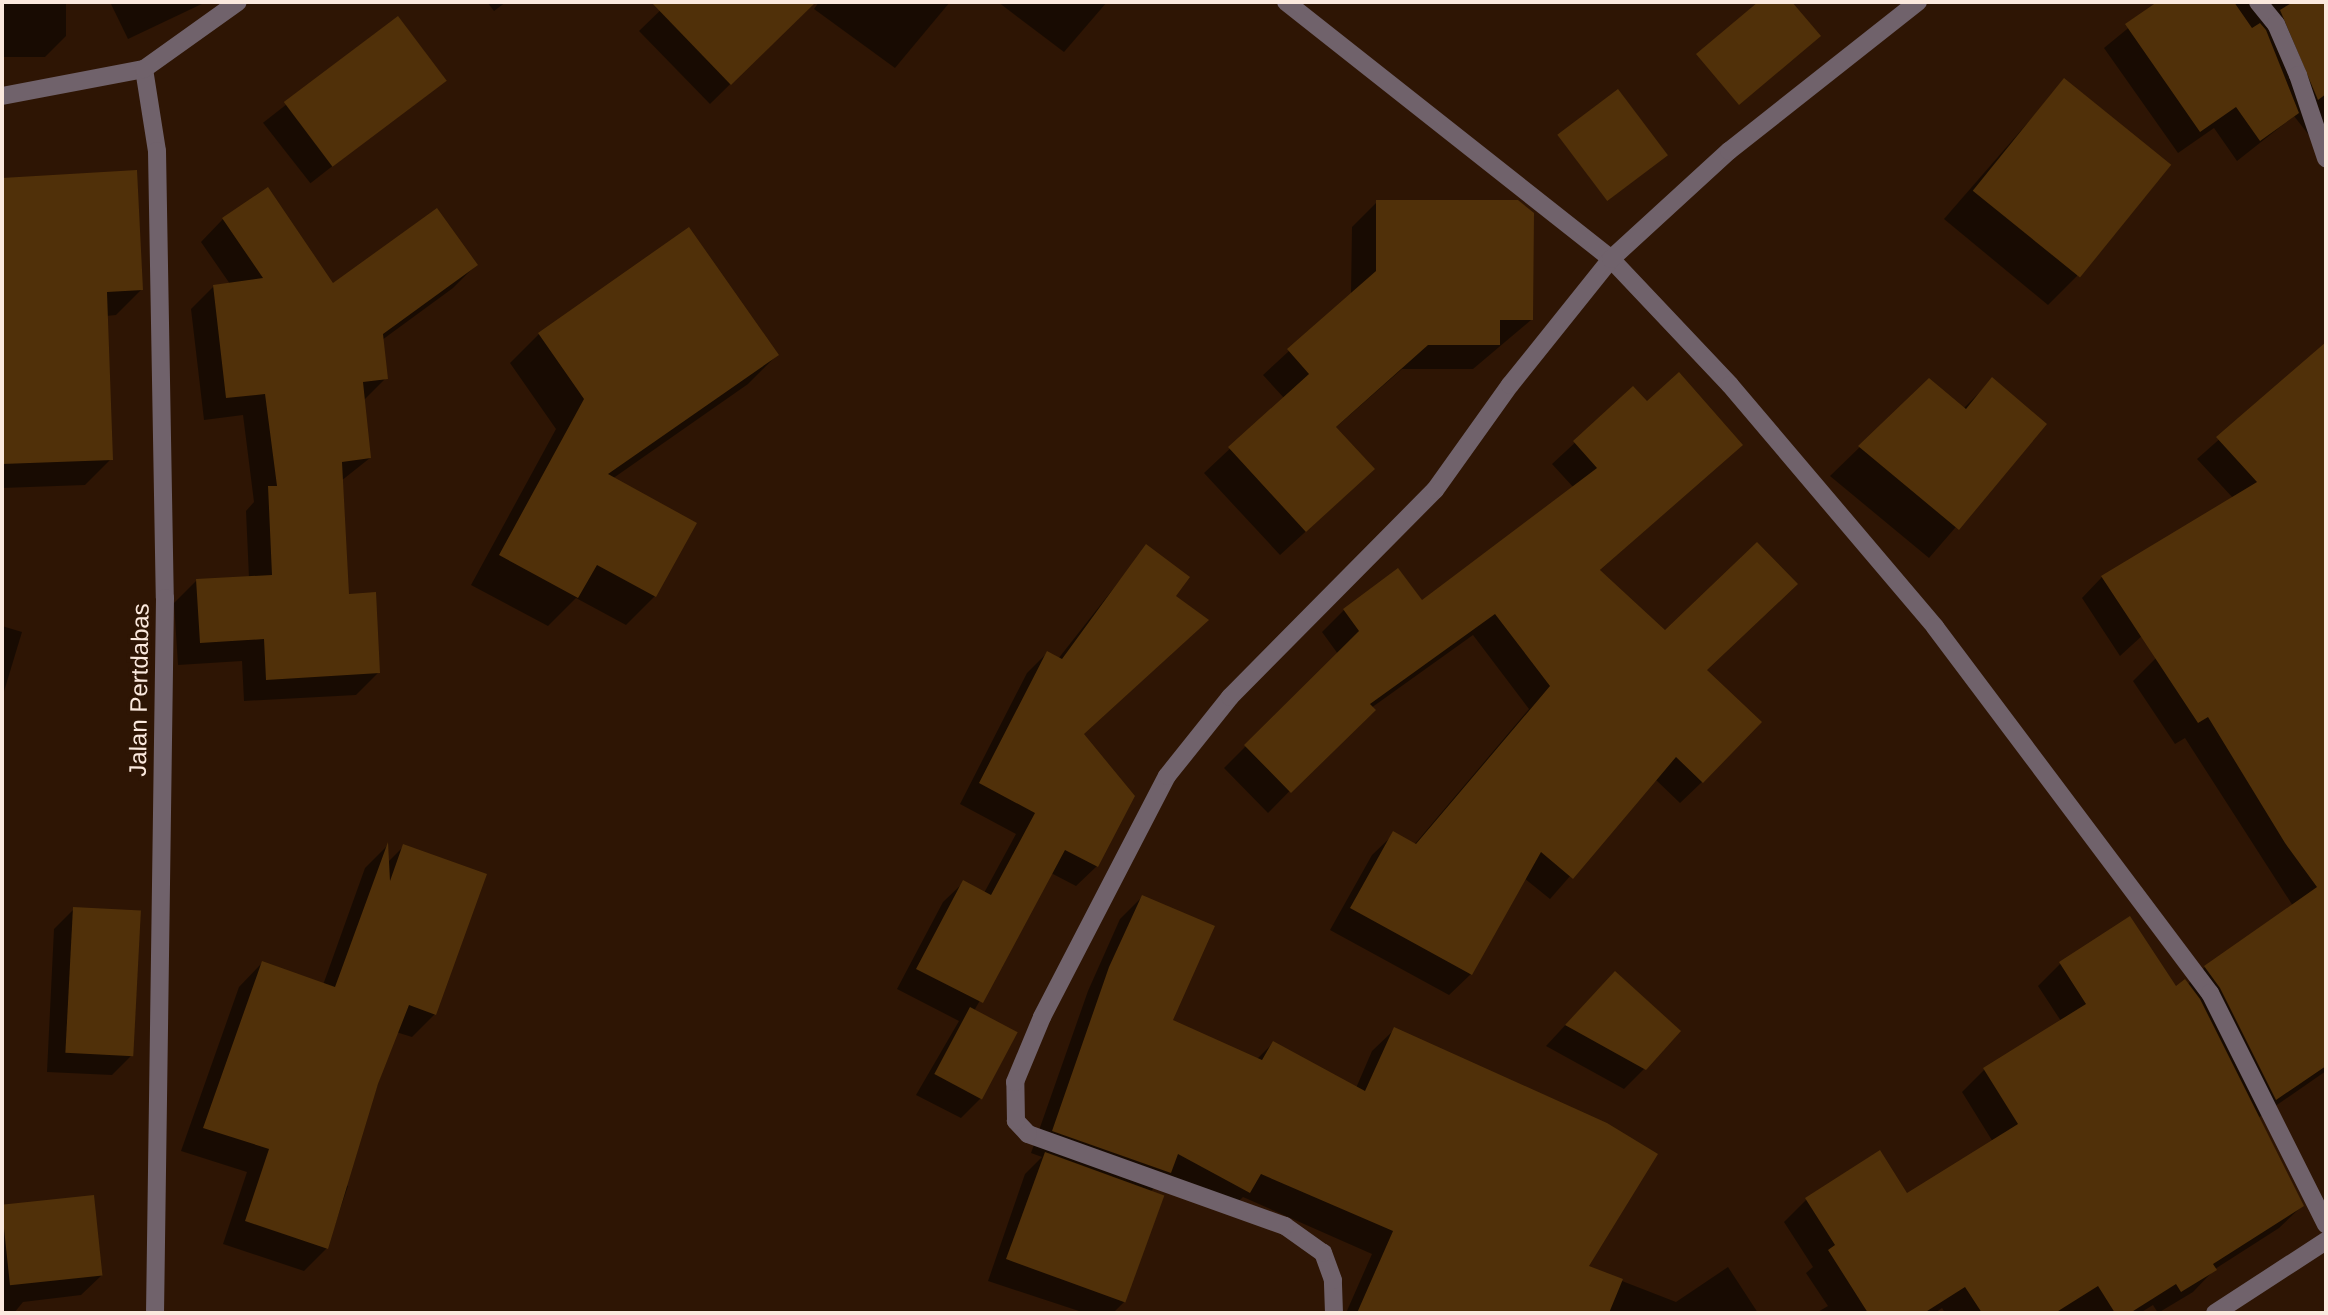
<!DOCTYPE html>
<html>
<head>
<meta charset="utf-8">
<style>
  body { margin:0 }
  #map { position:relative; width:2328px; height:1315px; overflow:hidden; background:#2e1504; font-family:Helvetica,sans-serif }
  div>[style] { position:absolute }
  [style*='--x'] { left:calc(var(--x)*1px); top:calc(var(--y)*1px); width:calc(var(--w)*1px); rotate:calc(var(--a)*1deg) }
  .shadow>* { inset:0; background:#0007; transform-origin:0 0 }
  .building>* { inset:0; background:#503009; transform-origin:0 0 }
  .minor>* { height:18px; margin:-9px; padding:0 9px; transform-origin:9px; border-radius:9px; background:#70626b }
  span { translate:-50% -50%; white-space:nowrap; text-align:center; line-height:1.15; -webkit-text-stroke:7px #2e1504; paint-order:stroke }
  .street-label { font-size:24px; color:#fbe9de }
  .frame { position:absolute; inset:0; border:4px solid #fbe9de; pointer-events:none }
</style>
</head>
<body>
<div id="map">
  <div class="shadow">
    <div style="clip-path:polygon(2px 2px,66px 2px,66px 36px,45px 57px,2px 57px)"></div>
    <div style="clip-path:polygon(110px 2px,206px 2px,128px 39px)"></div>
    <div style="clip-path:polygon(487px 2px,506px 2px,494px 11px)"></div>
    <div style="clip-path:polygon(669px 2px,765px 2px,789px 26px,710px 104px,639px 31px)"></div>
    <div style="clip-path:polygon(819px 2px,950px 2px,895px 68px,814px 9px)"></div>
    <div style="clip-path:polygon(998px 2px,1107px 2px,1064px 52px)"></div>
    <div style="clip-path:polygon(2160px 2px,2326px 2px,2326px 157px,2294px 116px,2237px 161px,2214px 128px,2178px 153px,2104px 48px)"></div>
    <div style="left:397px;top:18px;width:77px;height:170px;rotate:52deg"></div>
    <div style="clip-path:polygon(2065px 80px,2077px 276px,2048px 305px,1944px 219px)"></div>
    <div style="clip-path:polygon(135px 172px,142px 289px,116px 315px,106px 316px,111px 459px,85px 485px,2px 488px,2px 180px)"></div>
    <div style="clip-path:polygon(1377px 202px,1531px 320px,1473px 369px,1402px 369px,1335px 428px,1348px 493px,1280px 555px,1204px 473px,1284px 398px,1263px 375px,1351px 294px,1352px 227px)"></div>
    <div style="clip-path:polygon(223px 219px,333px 286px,476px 265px,453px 288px,382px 340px,386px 378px,363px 401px,370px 458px,341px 481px,347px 596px,379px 672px,356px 695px,244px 701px,242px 661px,178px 665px,174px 603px,197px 580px,249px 578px,246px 511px,254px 502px,243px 415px,204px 420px,191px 309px,214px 286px,230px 284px,201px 242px)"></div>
    <div style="clip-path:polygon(689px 229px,777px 355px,748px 384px,612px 479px,655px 596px,626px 625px,576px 598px,548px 626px,471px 585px,556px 429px,510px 363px,539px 334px)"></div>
    <div style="clip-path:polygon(2310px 359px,2326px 377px,2326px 467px,2120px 656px,2082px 598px,2102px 577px,2233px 498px,2197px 459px)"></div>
    <div style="clip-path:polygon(1929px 380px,1963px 409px,1992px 380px,2045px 424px,1929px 558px,1830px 476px)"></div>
    <div style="clip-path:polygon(1633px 389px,1646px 403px,1740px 445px,1599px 571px,1705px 671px,1702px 782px,1680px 803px,1655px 779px,1550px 899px,1524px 878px,1471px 974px,1449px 995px,1330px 930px,1372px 855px,1394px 834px,1414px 845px,1529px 709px,1473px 635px,1371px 708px,1268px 813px,1224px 768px,1338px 654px,1322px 632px,1344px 610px,1421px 603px,1574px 488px,1552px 464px)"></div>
    <div style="clip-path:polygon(1146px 547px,1082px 735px,1097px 866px,1076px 886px,1051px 873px,974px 1011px,981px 1098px,961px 1118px,916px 1095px,959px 1021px,897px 989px,943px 902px,964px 882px,984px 893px,1016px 834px,960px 804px,1027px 673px,1047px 653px,1058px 659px)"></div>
    <div style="clip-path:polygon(2326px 554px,2326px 1071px,2258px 1118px,2302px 1206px,2279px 1228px,2215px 1269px,2193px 1292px,2158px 1313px,2153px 1305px,2140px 1313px,1945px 1313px,1942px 1308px,1935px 1313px,1816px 1313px,1828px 1306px,1806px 1273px,1813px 1267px,1784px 1222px,1806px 1200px,1907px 1196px,1993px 1142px,1962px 1092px,1984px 1070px,2061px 1021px,2038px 986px,2060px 964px,2175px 988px,2187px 985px,2205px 967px,2293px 906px,2185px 738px,2175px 744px,2133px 681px,2156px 658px)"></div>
    <div style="clip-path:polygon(2px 626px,22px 632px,2px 698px)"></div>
    <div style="clip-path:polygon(387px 846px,388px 862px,404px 846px,435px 1014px,412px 1037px,396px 1032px,343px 1184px,348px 1186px,327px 1248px,304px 1271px,223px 1244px,247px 1172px,181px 1151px,239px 987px,262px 963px,323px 985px,365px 868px)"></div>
    <div style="clip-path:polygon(1142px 897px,1171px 1021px,1257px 1059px,1273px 1043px,1356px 1088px,1372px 1051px,1395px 1029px,1586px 1267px,1676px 1302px,1728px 1267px,1758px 1313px,1346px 1313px,1372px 1254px,1243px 1197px,1226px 1214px,1163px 1179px,1150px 1192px,1126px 1300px,1113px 1313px,1085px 1313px,988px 1281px,1025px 1174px,1042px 1157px,1031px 1153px,1088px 991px,1120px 919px)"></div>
    <div style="clip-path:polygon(74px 909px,132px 1055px,112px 1075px,47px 1072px,54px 929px)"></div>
    <div style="clip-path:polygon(1595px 993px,1645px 1068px,1624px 1089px,1546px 1046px)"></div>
    <div style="clip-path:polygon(93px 1197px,102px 1275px,81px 1295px,23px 1302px,14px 1313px,2px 1313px,2px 1207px)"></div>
  </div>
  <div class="building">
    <div style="clip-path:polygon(651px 2px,816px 2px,731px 85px)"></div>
    <div style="clip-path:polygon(1758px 2px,1792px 2px,1821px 36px,1739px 105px,1696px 54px)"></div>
    <div style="clip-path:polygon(2157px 2px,2234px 2px,2252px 28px,2260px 23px,2266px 30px,2299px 113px,2260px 141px,2236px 107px,2200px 132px,2125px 24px)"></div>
    <div style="clip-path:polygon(2293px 2px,2326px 2px,2326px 94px,2318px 100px,2280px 10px)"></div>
    <div style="left:398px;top:16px;width:81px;height:143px;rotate:53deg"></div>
    <div style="left:2064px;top:78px;width:138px;height:145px;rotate:39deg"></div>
    <div style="left:1618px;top:89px;width:83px;height:76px;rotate:53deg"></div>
    <div style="clip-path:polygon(137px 170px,143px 290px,107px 292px,113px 460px,2px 464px,2px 178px)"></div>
    <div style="clip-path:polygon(268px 187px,333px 283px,437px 208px,478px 265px,383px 334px,388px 379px,363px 382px,371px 458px,342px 462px,349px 594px,376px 592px,380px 673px,266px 680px,264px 639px,200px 643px,196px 579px,272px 575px,268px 486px,277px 486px,265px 394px,226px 398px,213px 285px,263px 278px,222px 218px)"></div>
    <div style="clip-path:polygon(1376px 200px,1518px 200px,1534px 213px,1533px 320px,1500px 320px,1500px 345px,1428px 345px,1336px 427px,1375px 469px,1306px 532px,1228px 447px,1309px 374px,1287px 349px,1376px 271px)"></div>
    <div style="clip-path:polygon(689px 227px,779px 355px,608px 474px,697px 523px,656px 597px,597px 565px,578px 598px,499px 555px,584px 399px,538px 333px)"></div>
    <div style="clip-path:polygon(2326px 342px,2326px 1066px,2276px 1100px,2220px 988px,2204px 966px,2317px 887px,2285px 843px,2208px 717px,2198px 723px,2101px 576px,2257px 482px,2216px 437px)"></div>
    <div style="clip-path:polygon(1679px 372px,1743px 445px,1600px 570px,1665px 630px,1757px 542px,1798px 584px,1707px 670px,1762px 722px,1703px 783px,1676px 757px,1573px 879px,1541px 852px,1472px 975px,1350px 908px,1393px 831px,1416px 844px,1550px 686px,1495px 614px,1370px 704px,1376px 710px,1291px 793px,1244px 745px,1359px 631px,1343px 609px,1398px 568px,1422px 600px,1597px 468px,1573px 441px,1633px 386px,1647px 401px)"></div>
    <div style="clip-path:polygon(1992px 377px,2047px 424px,1959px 530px,1858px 446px,1929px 378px,1966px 409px)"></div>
    <div style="clip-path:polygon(1146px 544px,1190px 577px,1176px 596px,1209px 620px,1084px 734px,1135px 796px,1098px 867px,1065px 850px,983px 1003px,916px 969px,963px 880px,991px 895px,1035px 813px,979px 783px,1047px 651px,1062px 659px)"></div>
    <div style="clip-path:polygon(388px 842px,390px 881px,403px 844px,487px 874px,436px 1015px,409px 1005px,378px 1084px,328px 1249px,245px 1221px,269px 1149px,203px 1128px,262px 961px,335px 987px)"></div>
    <div style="clip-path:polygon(1142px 895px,1215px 926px,1173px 1020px,1262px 1060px,1273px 1041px,1365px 1091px,1394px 1027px,1607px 1123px,1658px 1154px,1589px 1266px,1623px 1279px,1609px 1313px,1357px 1313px,1393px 1231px,1261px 1174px,1250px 1193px,1178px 1154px,1171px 1173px,1052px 1131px,1109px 967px)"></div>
    <div style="left:73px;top:907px;width:68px;height:146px;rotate:3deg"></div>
    <div style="clip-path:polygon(2130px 916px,2176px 986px,2185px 979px,2200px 999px,2304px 1206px,2213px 1264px,2217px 1270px,2181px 1292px,2176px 1284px,2130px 1313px,2115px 1313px,2098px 1286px,2055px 1313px,1982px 1313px,1965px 1287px,1924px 1313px,1868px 1313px,1828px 1250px,1835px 1245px,1805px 1198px,1880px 1150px,1907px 1193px,2018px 1124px,1983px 1068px,2086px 1004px,2059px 962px)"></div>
    <div style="clip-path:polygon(1615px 971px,1681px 1031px,1646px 1070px,1565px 1025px)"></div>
    <div style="left:970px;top:1007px;width:54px;height:76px;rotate:28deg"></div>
    <div style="left:1045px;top:1152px;width:127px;height:114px;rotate:20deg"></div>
    <div style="left:94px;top:1195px;width:81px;height:93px;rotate:84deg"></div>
  </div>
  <div class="minor">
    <div style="--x:1286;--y:2;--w:414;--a:38.3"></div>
    <div style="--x:1611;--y:259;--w:173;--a:46.6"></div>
    <div style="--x:1730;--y:385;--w:317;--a:49.7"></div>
    <div style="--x:1935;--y:627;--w:458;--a:53.1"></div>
    <div style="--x:2210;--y:993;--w:259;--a:63.4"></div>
    <div style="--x:2258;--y:2;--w:28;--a:51"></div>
    <div style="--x:2276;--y:24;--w:56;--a:66.7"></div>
    <div style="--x:2298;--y:75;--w:88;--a:71.4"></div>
    <div style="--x:144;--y:69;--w:83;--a:81"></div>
    <div style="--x:157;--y:151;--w:447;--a:89"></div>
    <div style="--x:165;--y:598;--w:715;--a:90.8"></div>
    <div style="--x:2;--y:96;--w:145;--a:-10.8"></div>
    <div style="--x:144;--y:69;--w:115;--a:-35.5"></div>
    <div style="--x:1334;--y:1313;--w:33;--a:-92"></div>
    <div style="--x:1333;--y:1280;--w:29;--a:-110"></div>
    <div style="--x:1323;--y:1253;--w:47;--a:-144.6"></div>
    <div style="--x:1285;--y:1226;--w:273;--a:-160.3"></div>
    <div style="--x:1028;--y:1134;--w:18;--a:-133"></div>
    <div style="--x:1016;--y:1121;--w:39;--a:-91"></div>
    <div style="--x:1015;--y:1082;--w:70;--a:-67.4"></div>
    <div style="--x:1042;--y:1017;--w:271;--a:-62.6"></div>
    <div style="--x:1167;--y:776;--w:101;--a:-51.4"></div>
    <div style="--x:1230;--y:697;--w:291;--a:-45.3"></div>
    <div style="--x:1435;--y:490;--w:129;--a:-54.5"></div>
    <div style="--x:1510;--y:385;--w:161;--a:-51.3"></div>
    <div style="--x:1611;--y:259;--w:160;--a:-42.5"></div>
    <div style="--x:1729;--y:151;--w:241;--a:-38.3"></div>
    <div style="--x:2215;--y:1313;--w:132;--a:-33"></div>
  </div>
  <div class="street-label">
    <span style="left:139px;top:690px;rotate:-89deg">Jalan Pertdabas</span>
  </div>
  <div class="frame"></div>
</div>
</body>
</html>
